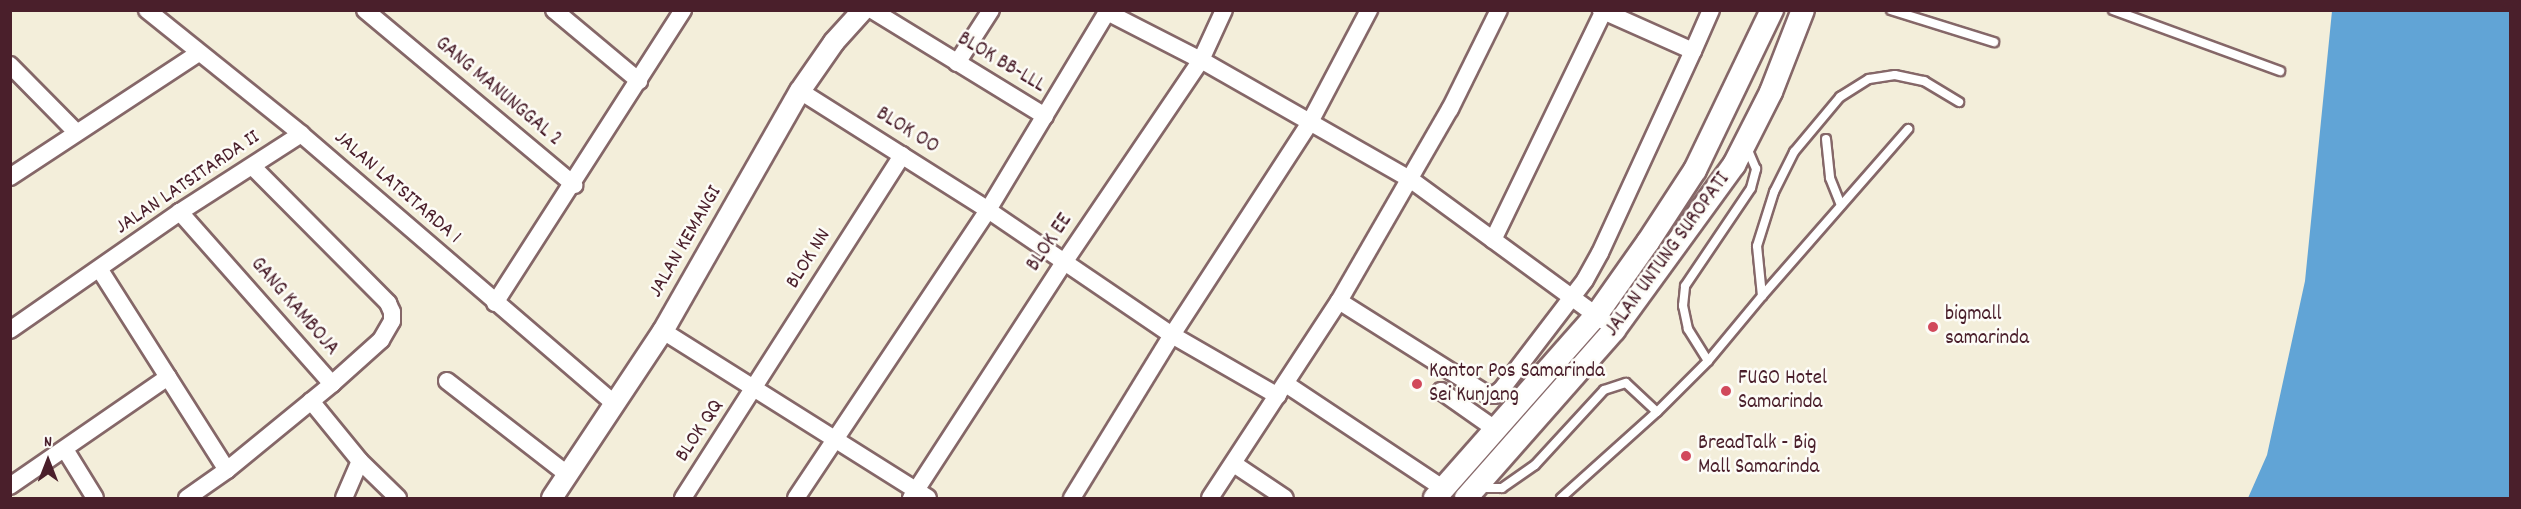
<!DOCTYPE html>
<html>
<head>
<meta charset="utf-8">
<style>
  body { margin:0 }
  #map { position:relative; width:2521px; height:509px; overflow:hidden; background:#f3eeda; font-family:Dekko,sans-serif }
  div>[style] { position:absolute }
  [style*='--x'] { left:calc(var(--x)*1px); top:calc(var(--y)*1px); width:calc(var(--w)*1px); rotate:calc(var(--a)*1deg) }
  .water>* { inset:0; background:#61a4d6 }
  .roads { filter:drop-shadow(2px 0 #856768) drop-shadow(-2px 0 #856768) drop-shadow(0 2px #856768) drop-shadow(0 -2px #856768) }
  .service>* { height:8px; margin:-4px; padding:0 4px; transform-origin:4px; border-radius:4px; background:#fff }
  .minor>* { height:16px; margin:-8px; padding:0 8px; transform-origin:8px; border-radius:8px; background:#fff }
  .tertiary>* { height:20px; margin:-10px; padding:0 10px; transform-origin:10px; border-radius:10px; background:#fff }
  .secondary>* { height:22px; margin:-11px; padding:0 11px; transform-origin:11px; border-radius:11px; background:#fff }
  .dots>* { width:16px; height:16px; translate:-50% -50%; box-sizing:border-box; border:3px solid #fdfcf7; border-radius:50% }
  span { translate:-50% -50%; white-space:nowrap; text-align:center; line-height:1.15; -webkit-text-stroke:5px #fdfcf7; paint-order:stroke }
  .street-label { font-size:21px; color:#4a1f2b }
  .poi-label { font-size:21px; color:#4a1f2b }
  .left { translate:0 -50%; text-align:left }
  .frame { position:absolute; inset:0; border:12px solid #4a1f2b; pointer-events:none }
  .north { position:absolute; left:18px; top:431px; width:60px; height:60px; -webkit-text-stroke:4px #fdfcf7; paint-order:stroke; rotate:0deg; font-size:16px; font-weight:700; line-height:24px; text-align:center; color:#4a1f2b }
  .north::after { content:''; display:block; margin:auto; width:21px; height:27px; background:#4a1f2b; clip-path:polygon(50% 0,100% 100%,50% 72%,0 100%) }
</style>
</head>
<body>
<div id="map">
  <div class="water">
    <div style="clip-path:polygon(2332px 11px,2510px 11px,2510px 498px,2248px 498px,2267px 455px,2305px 281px)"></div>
  </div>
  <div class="roads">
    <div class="service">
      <div style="--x:1891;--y:10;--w:108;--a:17.3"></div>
      <div style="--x:2113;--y:10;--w:178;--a:20.1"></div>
      <div style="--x:1826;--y:139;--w:39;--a:84"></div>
      <div style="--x:1830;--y:178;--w:29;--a:68"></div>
      <div style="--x:1762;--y:296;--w:222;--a:-48.8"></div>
      <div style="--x:1708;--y:361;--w:85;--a:-50.3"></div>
      <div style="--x:1762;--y:296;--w:50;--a:-95.7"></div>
      <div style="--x:1757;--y:246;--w:57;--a:-72.5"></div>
      <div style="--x:1774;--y:192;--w:45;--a:-63.4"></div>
      <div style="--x:1794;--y:152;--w:72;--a:-50.1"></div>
      <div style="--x:1840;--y:97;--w:34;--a:-32"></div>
      <div style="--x:1869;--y:79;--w:26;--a:-9"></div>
      <div style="--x:1895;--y:75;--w:30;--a:12"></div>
      <div style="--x:1924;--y:81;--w:41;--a:31"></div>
      <div style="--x:1480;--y:488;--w:22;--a:0"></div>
      <div style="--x:1502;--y:488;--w:40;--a:-34.9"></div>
      <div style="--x:1535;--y:465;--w:102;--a:-47.4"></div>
      <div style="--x:1604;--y:390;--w:23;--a:-18"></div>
      <div style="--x:1626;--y:383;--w:42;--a:43.1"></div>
      <div style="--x:1657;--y:412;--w:72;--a:-45"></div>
      <div style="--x:1708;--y:361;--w:38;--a:-122"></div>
      <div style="--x:1688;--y:329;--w:24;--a:-102"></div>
      <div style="--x:1683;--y:306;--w:20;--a:-84"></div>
      <div style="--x:1685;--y:286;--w:118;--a:-56"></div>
      <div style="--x:1751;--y:188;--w:20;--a:-75"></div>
      <div style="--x:1756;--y:169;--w:26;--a:-113"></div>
      <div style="--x:1561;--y:498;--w:129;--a:-41.9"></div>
    </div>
    <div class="minor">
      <div style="--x:147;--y:10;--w:198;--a:38.8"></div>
      <div style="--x:301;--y:134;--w:413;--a:40.7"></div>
      <div style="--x:365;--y:10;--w:273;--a:39.9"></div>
      <div style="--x:554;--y:10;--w:111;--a:39.9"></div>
      <div style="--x:872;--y:10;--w:203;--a:31.5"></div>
      <div style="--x:1107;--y:12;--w:106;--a:27.1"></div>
      <div style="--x:1201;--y:60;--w:241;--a:29.7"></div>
      <div style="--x:1410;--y:179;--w:240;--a:36.2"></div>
      <div style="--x:1693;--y:51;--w:45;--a:-66.3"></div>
      <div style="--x:957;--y:63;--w:63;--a:-57.3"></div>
      <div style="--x:10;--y:65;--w:94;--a:45.4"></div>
      <div style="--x:800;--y:91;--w:222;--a:32.3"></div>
      <div style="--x:988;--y:210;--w:222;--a:34.2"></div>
      <div style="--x:1172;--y:335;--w:122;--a:29.9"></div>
      <div style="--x:253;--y:167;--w:192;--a:45.2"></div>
      <div style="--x:388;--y:303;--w:10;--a:66"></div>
      <div style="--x:392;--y:312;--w:9;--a:90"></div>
      <div style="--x:392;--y:321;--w:22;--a:120"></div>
      <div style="--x:381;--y:340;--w:66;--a:138.1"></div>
      <div style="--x:10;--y:177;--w:226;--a:-33.3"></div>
      <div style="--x:1493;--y:240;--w:255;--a:-64.2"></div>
      <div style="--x:100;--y:270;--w:237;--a:57.6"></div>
      <div style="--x:227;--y:470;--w:136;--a:-39.3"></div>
      <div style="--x:332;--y:384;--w:230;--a:-131.5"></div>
      <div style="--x:1339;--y:301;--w:173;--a:32.2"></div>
      <div style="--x:1485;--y:393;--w:9;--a:13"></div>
      <div style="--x:1494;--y:395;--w:9;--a:-36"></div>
      <div style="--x:1501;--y:390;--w:138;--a:-52.6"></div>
      <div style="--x:1585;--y:280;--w:31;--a:-61"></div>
      <div style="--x:1600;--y:253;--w:222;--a:-65.3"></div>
      <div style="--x:1693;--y:51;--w:101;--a:-156"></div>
      <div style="--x:495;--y:303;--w:348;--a:-57.3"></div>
      <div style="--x:10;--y:330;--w:207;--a:-34.8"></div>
      <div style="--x:180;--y:212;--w:144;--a:-32.8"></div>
      <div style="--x:663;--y:331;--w:313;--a:32.2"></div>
      <div style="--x:447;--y:381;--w:152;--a:37.8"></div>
      <div style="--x:1286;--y:384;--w:190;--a:33.6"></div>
      <div style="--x:1441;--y:391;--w:66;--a:35.1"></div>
      <div style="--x:311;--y:401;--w:77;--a:50.8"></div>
      <div style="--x:360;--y:461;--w:53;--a:44.2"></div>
      <div style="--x:66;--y:451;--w:55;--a:58.3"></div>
      <div style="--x:1234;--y:464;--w:61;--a:33.7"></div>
      <div style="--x:10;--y:486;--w:192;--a:-34.6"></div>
      <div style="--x:187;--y:498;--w:49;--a:-35"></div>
      <div style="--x:344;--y:498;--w:40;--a:-66.6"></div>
      <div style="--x:683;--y:498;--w:407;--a:-57.4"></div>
      <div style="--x:796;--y:498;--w:346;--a:-56.3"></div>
      <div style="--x:988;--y:210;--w:233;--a:-59"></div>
      <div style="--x:911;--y:498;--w:283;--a:-57"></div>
      <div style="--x:1065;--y:261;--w:243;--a:-55.9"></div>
      <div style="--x:1201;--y:60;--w:55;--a:-65.3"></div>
      <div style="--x:1072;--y:498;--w:191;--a:-58.5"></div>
      <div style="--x:1172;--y:335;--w:252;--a:-57"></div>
      <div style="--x:1309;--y:124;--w:129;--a:-62.2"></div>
      <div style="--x:1210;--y:498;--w:235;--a:-56.8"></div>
      <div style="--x:1339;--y:301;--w:222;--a:-60"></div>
      <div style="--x:1450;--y:109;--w:110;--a:-63.7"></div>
    </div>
    <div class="tertiary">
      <div style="--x:552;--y:498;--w:201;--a:-56.4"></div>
      <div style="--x:663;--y:331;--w:276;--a:-60.3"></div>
      <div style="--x:800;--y:91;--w:60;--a:-55.2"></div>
      <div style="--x:834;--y:42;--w:43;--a:-47.8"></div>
    </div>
    <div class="secondary">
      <div style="--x:1435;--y:498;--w:245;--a:-48.6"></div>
      <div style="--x:1597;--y:314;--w:88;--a:-54.7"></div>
      <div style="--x:1648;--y:242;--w:86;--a:-56.9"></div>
      <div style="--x:1695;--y:170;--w:178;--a:-64.3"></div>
      <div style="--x:1466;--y:498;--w:224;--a:-48.6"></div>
      <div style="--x:1614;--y:330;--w:204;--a:-54"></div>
      <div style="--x:1734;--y:165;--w:82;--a:-63.1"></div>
      <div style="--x:1771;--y:92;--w:88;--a:-68.7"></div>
    </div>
  </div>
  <div class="dots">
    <div style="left:1933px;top:327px;background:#d1495b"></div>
    <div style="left:1417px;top:384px;background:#d1495b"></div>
    <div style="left:1726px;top:391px;background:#d1495b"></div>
    <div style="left:1686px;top:456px;background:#d1495b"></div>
  </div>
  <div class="street-label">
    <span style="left:1001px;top:63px;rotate:31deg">BLOK BB-LLL</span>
    <span style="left:498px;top:92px;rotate:40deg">GANG MANUNGGAL 2</span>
    <span style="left:907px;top:131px;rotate:32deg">BLOK OO</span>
    <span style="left:188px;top:183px;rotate:-34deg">JALAN LATSITARDA II</span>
    <span style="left:397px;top:188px;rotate:41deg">JALAN LATSITARDA 1</span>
    <span style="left:686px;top:242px;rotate:-60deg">JALAN KEMANGI</span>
    <span style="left:1050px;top:243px;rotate:-56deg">BLOK EE</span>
    <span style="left:1668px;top:255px;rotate:-54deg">JALAN UNTUNG SUROPATI</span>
    <span style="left:809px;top:259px;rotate:-58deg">BLOK NN</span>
    <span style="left:294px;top:307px;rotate:49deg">GANG KAMBOJA</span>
    <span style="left:700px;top:431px;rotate:-57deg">BLOK QQ</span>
  </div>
  <div class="poi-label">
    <span class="left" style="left:1945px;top:327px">bigmall<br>samarinda</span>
    <span class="left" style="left:1429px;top:384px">Kantor Pos Samarinda<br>Sei Kunjang</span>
    <span class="left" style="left:1738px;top:391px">FUGO Hotel<br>Samarinda</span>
    <span class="left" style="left:1698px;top:456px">BreadTalk - Big<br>Mall Samarinda</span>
  </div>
  <div class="frame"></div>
  <div class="north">N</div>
</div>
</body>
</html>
